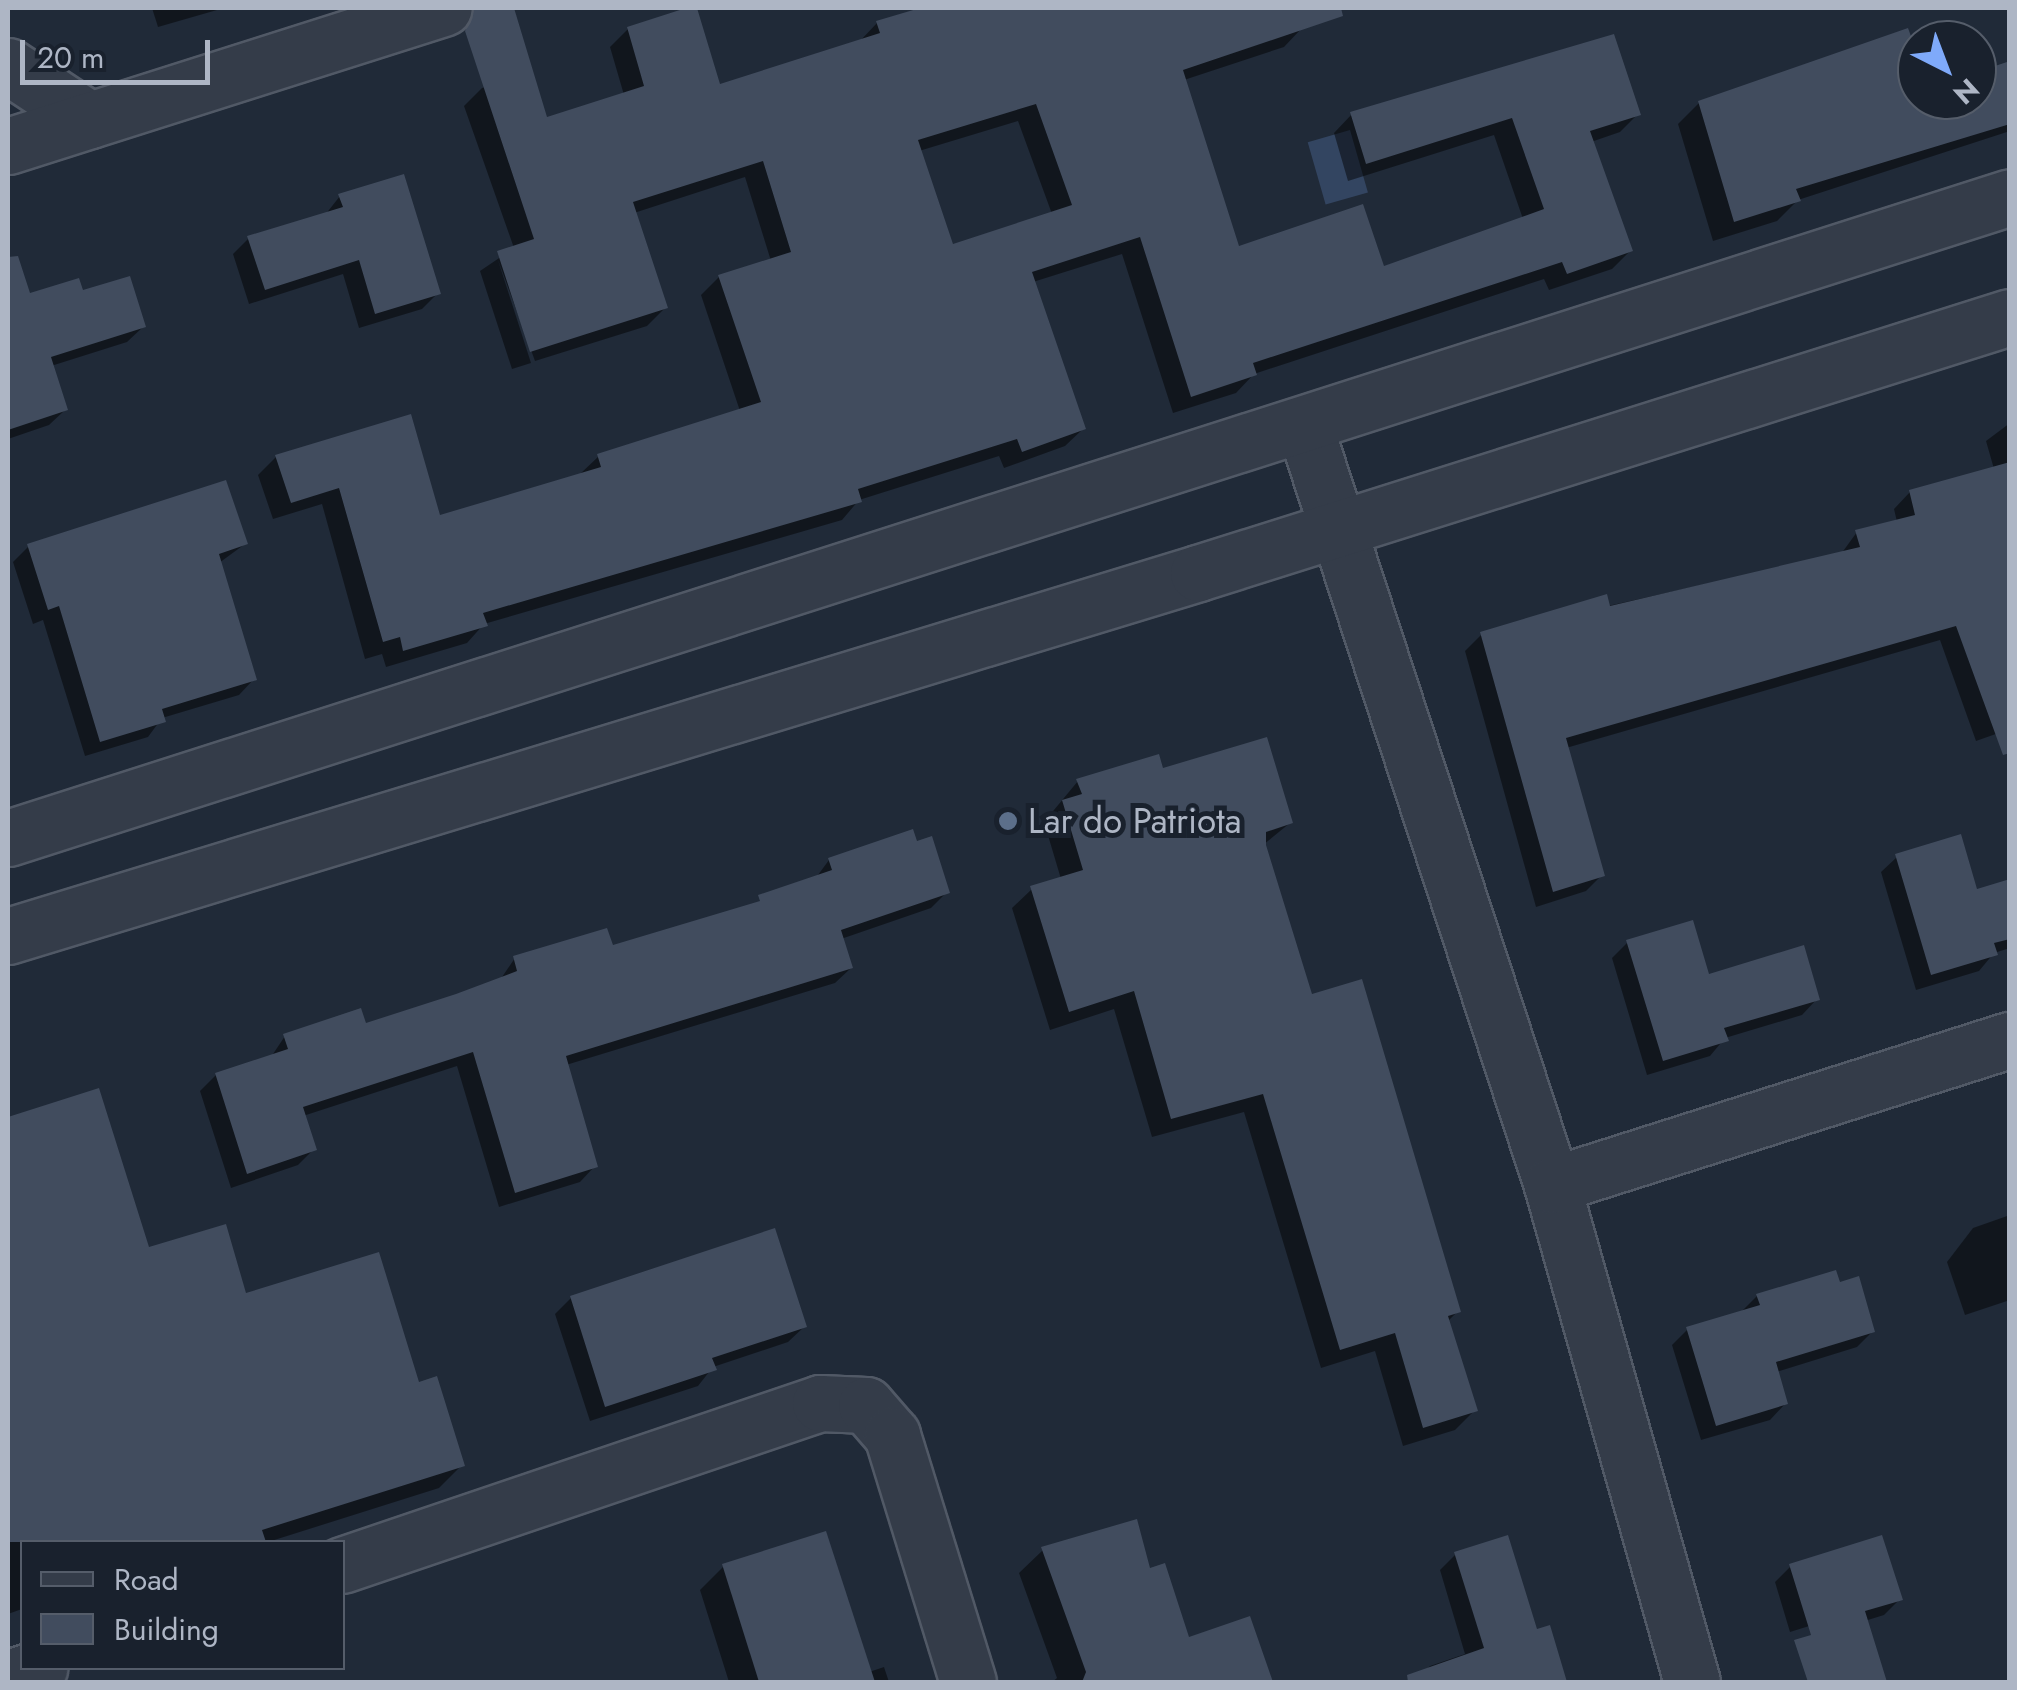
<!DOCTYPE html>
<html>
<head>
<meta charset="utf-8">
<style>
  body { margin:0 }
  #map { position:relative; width:2017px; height:1690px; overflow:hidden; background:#202a38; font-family:Jost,sans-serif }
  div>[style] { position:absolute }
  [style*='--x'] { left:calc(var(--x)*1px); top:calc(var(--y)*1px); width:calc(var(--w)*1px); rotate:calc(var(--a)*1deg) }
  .water>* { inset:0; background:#334561; transform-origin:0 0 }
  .shadow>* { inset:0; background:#0007 }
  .building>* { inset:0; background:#414c5e }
  .roads { filter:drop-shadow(2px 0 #515966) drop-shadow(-2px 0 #515966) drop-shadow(0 2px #515966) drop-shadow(0 -2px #515966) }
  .street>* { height:55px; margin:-27.5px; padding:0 27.5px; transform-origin:27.5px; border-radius:27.5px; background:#343c49 }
  .dots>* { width:28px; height:28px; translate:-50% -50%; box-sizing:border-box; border:5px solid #19212d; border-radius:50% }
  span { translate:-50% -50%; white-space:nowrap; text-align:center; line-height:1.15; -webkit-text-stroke:10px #19212d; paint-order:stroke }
  .poi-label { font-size:35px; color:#aeb6c5 }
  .left { translate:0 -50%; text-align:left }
  .frame { position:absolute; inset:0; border:10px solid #aeb6c5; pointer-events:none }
  .legend { position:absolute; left:20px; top:1540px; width:325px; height:130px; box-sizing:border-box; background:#19212d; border:2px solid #555d6a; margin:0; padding:12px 18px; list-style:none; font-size:30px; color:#aeb6c5 }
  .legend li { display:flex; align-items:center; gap:20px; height:50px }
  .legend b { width:50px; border:2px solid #555d6a }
  .north { position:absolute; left:1897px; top:20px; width:100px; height:100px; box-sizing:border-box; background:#19212d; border:2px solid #555d6a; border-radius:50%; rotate:138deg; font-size:28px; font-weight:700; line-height:40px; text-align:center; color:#aeb6c5 }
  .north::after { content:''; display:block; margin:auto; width:35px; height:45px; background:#7faafa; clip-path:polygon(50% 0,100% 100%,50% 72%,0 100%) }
  .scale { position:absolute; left:20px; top:40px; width:190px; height:45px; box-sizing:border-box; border:5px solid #aeb6c5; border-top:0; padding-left:12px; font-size:30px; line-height:35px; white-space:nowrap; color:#aeb6c5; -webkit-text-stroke:8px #19212d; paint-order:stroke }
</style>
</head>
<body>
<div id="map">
  <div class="water">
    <div style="left:1350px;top:130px;width:65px;height:44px;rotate:74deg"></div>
  </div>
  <div class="shadow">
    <div style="clip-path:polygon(152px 8px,224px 8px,158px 27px)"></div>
    <div style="clip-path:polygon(evenodd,694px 8px,719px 87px,858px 43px,877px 23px,929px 8px,943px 13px,959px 8px,1295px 8px,1302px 28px,1284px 47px,1184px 80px,1237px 249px,1382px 269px,1523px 219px,1494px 135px,1348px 181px,1334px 133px,1352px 114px,1638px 114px,1620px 132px,1591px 142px,1630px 251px,1612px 269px,1549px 290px,1544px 279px,1254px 374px,1236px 393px,1173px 413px,1122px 254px,1033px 282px,1084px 428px,1065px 446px,1004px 468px,999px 456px,859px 500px,842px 520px,484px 624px,467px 643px,386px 667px,382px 654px,365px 659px,322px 504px,273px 519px,258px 475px,276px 457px,438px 518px,580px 474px,599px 456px,740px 411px,701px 295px,719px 277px,771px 261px,745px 177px,634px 213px,665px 308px,647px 326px,535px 361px,498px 260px,531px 363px,512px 369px,480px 271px,514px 248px,464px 106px,482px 88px,531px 72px,545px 120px,624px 95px,610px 47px,628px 29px,694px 8px,1018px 121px,1052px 214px,951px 247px,919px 151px,1018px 121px)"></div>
    <div style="clip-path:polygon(1917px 60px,1917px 100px,1977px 100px,1977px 75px,2010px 64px,2010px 131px,1798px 200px,1777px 221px,1713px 241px,1678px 124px,1699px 103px)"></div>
    <div style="clip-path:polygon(340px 196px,438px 293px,422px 309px,359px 328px,343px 274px,249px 304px,233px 254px,249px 238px,325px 215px)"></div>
    <div style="clip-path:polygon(77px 281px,81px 293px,143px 327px,127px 342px,51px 366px,65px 410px,49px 425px,8px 439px,8px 302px)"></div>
    <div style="clip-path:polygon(2010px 423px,2010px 729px,1976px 741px,1940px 640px,1566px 748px,1602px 875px,1586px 891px,1536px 907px,1465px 651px,1482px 634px,1841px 554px,1857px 532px,1897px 522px,1894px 509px,1910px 492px,1994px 469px,1986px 441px)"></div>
    <div style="clip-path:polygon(245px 544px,219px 563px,254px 679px,239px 695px,162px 718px,148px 737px,85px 756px,43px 620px,33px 624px,13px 562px,29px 546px)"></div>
    <div style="clip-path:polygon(1162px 771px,1290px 823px,1263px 845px,1311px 997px,1458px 1311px,1447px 1322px,1475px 1410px,1455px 1430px,1403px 1446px,1375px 1351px,1321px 1368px,1244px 1112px,1152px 1137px,1114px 1009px,1050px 1030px,1012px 908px,1032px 889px,1061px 879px,1044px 822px,1078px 781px)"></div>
    <div style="clip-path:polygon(1897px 857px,1975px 892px,2010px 882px,2010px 948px,1994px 953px,1979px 971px,1916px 990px,1881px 872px)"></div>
    <div style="clip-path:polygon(829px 860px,947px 892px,931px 908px,841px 939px,851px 968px,835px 983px,566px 1065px,595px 1166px,580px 1182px,499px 1207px,457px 1066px,303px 1116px,314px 1149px,298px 1165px,231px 1188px,200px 1091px,216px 1075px,271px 1057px,285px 1036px,364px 1026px,500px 980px,515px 958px,611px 949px,751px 906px,815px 879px)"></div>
    <div style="clip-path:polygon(1628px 942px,1707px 977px,1817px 999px,1802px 1015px,1725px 1038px,1710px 1056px,1647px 1075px,1612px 958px)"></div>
    <div style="clip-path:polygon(98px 1091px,148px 1250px,417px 1385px,462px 1465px,439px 1488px,268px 1542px,22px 1542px,22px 1609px,8px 1614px,8px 1119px)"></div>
    <div style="clip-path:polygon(2010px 1215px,2010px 1300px,1965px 1315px,1947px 1262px,1973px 1228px)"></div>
    <div style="clip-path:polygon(1839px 1285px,1873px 1331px,1857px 1347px,1776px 1372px,1785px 1404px,1770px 1420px,1701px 1440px,1672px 1345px,1688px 1329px,1740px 1313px,1757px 1296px)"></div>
    <div style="clip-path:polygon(571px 1298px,804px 1327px,788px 1342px,713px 1367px,698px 1386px,590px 1421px,555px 1314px)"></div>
    <div style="clip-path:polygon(1043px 1550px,1148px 1571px,1188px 1640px,1248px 1619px,1270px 1682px,1052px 1682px,1057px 1678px,1019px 1573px)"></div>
    <div style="clip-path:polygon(1456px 1554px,1535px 1633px,1548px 1628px,1565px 1682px,1415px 1682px,1430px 1666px,1465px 1654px,1440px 1570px)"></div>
    <div style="clip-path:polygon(1791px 1566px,1900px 1599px,1884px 1615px,1826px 1633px,1822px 1622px,1790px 1632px,1775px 1582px)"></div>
    <div style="clip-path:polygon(723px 1567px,869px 1672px,884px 1667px,889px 1682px,729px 1682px,700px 1590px)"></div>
  </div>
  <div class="building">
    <div style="clip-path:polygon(evenodd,474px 8px,514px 8px,547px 117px,644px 86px,627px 27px,686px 8px,697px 8px,720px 84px,880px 33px,876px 21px,920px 8px,1341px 8px,1343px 16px,1183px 70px,1239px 246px,1363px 204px,1384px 266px,1544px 209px,1512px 118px,1366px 164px,1350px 112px,1614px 34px,1641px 115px,1590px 131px,1633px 251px,1567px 274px,1562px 262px,1253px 363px,1257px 375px,1191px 397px,1140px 237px,1032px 272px,1086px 429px,1022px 452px,1017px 439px,858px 489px,862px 502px,483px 613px,488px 626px,403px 651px,400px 637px,383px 642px,339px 488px,291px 503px,275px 455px,411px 414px,440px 515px,601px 467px,597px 454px,761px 402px,718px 275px,791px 252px,763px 161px,633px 202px,668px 308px,530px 352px,497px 251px,534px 239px,465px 31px,474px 8px,1036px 104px,1072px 205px,953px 244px,918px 140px,1036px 104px)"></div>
    <div style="clip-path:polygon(1908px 28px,1917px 53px,1917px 100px,1977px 100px,1977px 72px,2010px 61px,2010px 124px,1796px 189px,1801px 201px,1734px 222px,1698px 101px)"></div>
    <div style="clip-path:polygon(404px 174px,441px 294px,375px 314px,359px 260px,265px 290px,247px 236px,343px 207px,338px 194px)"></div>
    <div style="clip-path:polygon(18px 256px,30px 293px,79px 278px,83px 290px,130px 276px,146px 327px,51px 357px,68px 410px,8px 430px,8px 257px)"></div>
    <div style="clip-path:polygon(2010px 462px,2010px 753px,2003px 755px,1956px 626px,1566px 738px,1605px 876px,1553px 892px,1480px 632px,1607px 594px,1610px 606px,1860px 547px,1855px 530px,1915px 515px,1909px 490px)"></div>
    <div style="clip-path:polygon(226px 480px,248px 544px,219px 554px,257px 680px,162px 709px,166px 722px,100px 742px,59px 606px,48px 610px,27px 544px)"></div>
    <div style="clip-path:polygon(1267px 737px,1293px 823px,1266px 832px,1266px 845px,1312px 994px,1362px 979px,1461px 1312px,1448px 1316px,1478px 1411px,1423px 1428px,1395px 1333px,1340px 1350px,1263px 1094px,1171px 1119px,1134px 991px,1069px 1012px,1030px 886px,1083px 870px,1062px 800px,1082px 794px,1076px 779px,1159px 754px,1163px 768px)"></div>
    <div style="clip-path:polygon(913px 829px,917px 841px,932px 836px,950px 893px,841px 930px,853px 968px,566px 1056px,598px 1167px,515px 1193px,473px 1052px,303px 1107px,317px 1150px,247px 1174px,215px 1073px,288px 1049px,283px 1034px,361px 1008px,366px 1023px,456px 994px,517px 971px,513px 956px,607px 928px,613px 945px,760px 901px,758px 895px,832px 870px,828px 858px)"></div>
    <div style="clip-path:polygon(1961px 834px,1977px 889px,2010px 879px,2010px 939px,1994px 943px,1998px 955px,1931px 975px,1895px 854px)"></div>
    <div style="clip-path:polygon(1693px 920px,1709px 974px,1804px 945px,1820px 1000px,1724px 1028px,1729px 1041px,1663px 1061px,1626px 940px)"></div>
    <div style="clip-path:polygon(99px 1088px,149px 1247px,226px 1224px,246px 1293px,379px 1252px,419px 1382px,437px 1376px,465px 1466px,262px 1530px,266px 1542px,8px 1542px,8px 1117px)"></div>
    <div style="clip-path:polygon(775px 1228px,807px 1327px,712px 1358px,717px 1370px,605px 1407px,570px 1296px)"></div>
    <div style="clip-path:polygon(1836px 1270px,1840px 1282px,1859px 1276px,1875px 1332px,1776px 1362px,1788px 1404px,1716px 1426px,1686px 1327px,1760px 1305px,1756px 1294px)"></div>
    <div style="clip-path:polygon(1137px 1519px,1150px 1568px,1165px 1563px,1189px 1637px,1250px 1616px,1273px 1682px,1082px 1682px,1086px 1672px,1041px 1547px)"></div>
    <div style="clip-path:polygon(826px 1531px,875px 1682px,759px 1682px,722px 1564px)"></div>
    <div style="clip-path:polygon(1508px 1535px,1537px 1629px,1550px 1625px,1567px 1682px,1408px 1682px,1407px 1675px,1484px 1648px,1454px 1552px)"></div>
    <div style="clip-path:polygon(1882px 1535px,1903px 1600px,1865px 1611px,1887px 1682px,1808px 1682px,1794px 1640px,1811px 1635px,1789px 1564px)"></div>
  </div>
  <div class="roads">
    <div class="street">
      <div style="--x:8;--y:66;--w:98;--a:33.4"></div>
      <div style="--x:8;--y:146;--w:457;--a:-17.6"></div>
      <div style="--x:1304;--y:425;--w:799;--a:71.93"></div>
      <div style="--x:1552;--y:1185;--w:516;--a:74.27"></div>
      <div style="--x:8;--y:838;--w:2102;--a:-17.75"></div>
      <div style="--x:8;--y:936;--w:1244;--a:-16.96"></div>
      <div style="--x:1198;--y:573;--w:851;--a:-17.5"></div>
      <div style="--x:1552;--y:1185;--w:480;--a:-17.6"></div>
      <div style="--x:342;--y:1565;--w:505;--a:-18.72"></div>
      <div style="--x:820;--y:1403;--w:46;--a:2.5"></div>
      <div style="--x:866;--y:1405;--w:40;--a:49"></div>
      <div style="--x:892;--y:1435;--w:258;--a:72.9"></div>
      <div style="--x:8;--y:1678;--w:33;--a:-18"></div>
    </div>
  </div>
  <div class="dots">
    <div style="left:1008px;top:821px;background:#5c6f8a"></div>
  </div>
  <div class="poi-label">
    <span class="left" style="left:1028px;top:821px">Lar do Patriota</span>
  </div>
  <div class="frame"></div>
  <ul class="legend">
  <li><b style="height:12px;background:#343c49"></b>Road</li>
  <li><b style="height:28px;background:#414c5e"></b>Building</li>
  </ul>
  <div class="north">N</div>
  <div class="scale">20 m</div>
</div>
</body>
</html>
